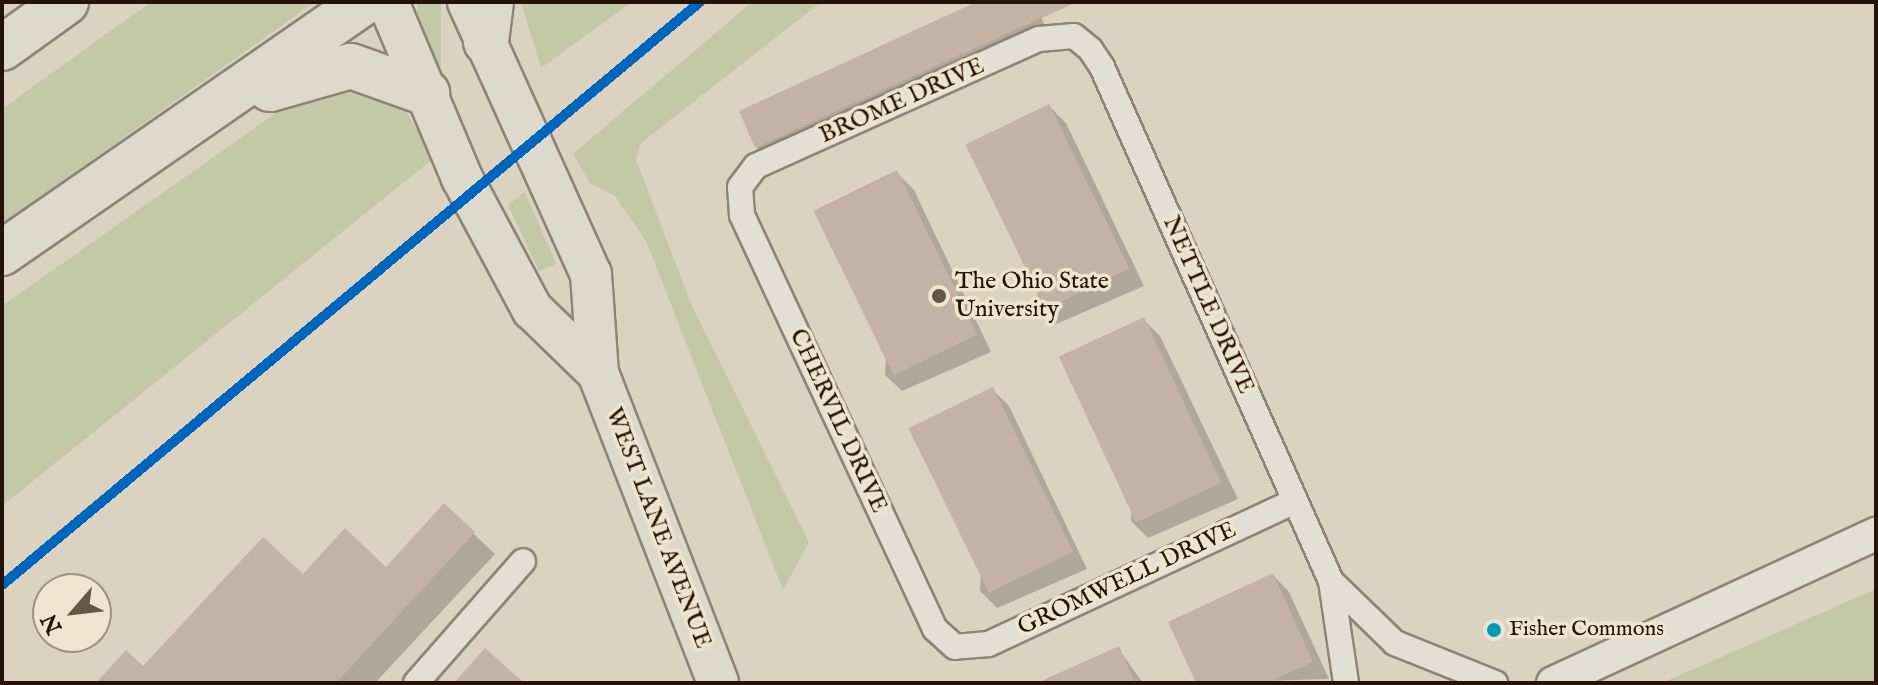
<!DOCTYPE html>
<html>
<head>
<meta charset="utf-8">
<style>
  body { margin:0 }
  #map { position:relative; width:1878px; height:685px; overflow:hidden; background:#dbd2bf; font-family:"IM FELL English",serif }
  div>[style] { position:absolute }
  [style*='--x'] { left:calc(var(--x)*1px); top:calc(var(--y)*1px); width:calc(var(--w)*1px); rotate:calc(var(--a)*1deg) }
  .green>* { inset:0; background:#c3c8a6; transform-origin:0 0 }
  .shadow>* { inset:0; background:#0003 }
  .building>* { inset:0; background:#c4b3a4; transform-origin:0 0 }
  .roads { filter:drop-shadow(2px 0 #8c8478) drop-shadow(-2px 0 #8c8478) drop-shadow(0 2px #8c8478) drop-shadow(0 -2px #8c8478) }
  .minor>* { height:24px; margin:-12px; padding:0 12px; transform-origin:12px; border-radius:12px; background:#e3dfd5 }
  .tertiary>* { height:32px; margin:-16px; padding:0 16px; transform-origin:16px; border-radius:16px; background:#e3dfd5 }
  .primary>* { height:40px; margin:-20px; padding:0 20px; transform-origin:20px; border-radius:20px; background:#ded9cd }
  .motorway>* { height:44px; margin:-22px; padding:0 22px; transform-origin:22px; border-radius:22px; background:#ded9cd }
  .rail-1>* { height:10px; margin:-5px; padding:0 5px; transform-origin:5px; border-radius:5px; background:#0065bd }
  .dots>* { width:22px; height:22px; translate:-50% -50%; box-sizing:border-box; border:4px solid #efe5ce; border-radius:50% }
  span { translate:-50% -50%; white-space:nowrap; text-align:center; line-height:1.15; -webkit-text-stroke:7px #efe5ce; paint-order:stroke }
  .bus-label { font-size:22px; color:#261308 }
  .left { translate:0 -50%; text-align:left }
  .street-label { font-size:24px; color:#261308 }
  .poi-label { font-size:24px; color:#261308 }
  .frame { position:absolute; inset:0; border:4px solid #261308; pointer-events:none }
  .north { position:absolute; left:32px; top:573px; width:80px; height:80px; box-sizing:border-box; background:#efe5ce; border:2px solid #9f917f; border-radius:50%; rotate:242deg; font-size:22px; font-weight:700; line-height:32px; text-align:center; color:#261308 }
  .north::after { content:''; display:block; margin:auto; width:28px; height:36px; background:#655648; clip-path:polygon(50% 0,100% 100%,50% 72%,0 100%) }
</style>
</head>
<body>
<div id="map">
  <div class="green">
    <div style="clip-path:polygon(151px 2px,315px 2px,2px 224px,2px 109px)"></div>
    <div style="left:417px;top:2px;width:24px;height:151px"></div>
    <div style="clip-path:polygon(521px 2px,632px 2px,541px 68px)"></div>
    <div style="clip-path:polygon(752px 2px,821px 2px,640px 144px,636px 160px,692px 306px,809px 542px,783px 590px,646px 241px,615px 196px,590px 183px,573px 154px)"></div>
    <div style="clip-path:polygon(348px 83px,399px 100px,434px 158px,2px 506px,2px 306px,296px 99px)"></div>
    <div style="clip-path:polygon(525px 192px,556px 264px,539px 271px,508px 205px)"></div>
    <div style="clip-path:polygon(1876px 589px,1876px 683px,1662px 683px)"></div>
  </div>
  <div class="shadow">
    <div style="clip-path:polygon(983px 2px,1035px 2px,1044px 24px,762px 152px,756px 147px)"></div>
    <div style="clip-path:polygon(1049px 106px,1066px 123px,1144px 286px,1054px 325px,1037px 308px)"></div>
    <div style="clip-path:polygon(897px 173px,914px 190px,991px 352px,902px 391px,885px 375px)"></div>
    <div style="clip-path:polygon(1143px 319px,1160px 336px,1238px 499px,1148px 538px,1131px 521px)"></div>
    <div style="clip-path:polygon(992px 389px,1009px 406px,1087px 569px,997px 608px,980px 591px)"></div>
    <div style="clip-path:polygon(444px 506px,495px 554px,375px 683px,99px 683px,143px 669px,303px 577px,386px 570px)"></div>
    <div style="clip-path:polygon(1273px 575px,1289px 592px,1329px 679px,1198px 683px)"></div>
    <div style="clip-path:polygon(1118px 648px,1143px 683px,1038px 683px)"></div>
  </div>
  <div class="building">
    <div style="clip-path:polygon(976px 2px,1077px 2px,755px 148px,739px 111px)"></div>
    <div style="left:1049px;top:104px;width:183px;height:93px;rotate:64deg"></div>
    <div style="left:897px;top:170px;width:183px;height:93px;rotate:64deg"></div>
    <div style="left:1144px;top:317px;width:183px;height:94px;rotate:65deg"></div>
    <div style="left:993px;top:387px;width:183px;height:94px;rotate:64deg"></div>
    <div style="clip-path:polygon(444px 503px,475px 532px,336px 683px,96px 683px,126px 650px,143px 666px,263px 537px,303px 574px,345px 528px,386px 567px)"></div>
    <div style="clip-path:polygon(1273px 573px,1313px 662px,1266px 683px,1196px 683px,1168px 622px)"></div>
    <div style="clip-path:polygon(1119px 646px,1135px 683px,1037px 683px)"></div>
    <div style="clip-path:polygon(485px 648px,524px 683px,454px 683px)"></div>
  </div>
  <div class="roads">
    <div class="minor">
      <div style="--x:1295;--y:501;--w:339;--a:155"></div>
      <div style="--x:988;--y:644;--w:33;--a:175"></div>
      <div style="--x:955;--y:647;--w:27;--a:-138"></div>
      <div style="--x:935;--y:629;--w:457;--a:-115"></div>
      <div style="--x:742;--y:215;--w:28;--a:-94"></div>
      <div style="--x:740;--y:187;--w:26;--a:-53"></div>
      <div style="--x:756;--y:166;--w:310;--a:-24.2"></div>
      <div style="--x:1039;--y:39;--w:35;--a:-5"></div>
      <div style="--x:1074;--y:36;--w:21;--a:39"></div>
      <div style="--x:1090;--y:49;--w:22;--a:56"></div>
      <div style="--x:1102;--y:67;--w:563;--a:65.99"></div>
      <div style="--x:1331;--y:581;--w:103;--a:81.6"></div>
      <div style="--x:1333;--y:583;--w:86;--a:44.1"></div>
      <div style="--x:1395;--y:643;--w:108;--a:21.8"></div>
      <div style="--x:416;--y:683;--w:162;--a:-48.7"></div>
    </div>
    <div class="tertiary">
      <div style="--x:1553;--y:683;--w:356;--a:-24.8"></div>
    </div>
    <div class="primary">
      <div style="--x:388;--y:2;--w:191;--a:67.2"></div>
      <div style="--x:462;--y:178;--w:149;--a:61.9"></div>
      <div style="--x:532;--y:309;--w:92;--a:44.1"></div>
      <div style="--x:468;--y:2;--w:299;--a:65.7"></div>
      <div style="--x:591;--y:274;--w:99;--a:86"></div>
      <div style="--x:598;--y:373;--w:332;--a:68.8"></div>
    </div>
    <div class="motorway">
      <div style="--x:486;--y:42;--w:40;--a:-82.9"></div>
      <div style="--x:2;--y:48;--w:79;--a:-35.7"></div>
      <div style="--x:270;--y:89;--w:84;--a:-15.9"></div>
      <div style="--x:351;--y:66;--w:81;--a:19.6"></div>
      <div style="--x:2;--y:253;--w:441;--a:-34.7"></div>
    </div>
  </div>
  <div class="rail-1">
    <div style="--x:2;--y:585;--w:909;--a:-39.87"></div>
  </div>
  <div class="dots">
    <div style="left:939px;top:296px;background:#655648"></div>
    <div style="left:1494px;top:630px;background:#049aba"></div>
  </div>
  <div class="bus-label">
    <span class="left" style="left:1509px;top:630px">Fisher Commons</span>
  </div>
  <div class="street-label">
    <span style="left:902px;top:101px;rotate:-24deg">BROME DRIVE</span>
    <span style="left:1208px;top:305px;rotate:66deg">NETTLE DRIVE</span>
    <span style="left:838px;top:421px;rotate:65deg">CHERVIL DRIVE</span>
    <span style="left:658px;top:528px;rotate:69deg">WEST LANE AVENUE</span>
    <span style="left:1127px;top:579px;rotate:-25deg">GROMWELL DRIVE</span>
  </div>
  <div class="poi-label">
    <span class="left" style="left:955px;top:296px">The Ohio State<br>University</span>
  </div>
  <div class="frame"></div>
  <div class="north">N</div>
</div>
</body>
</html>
